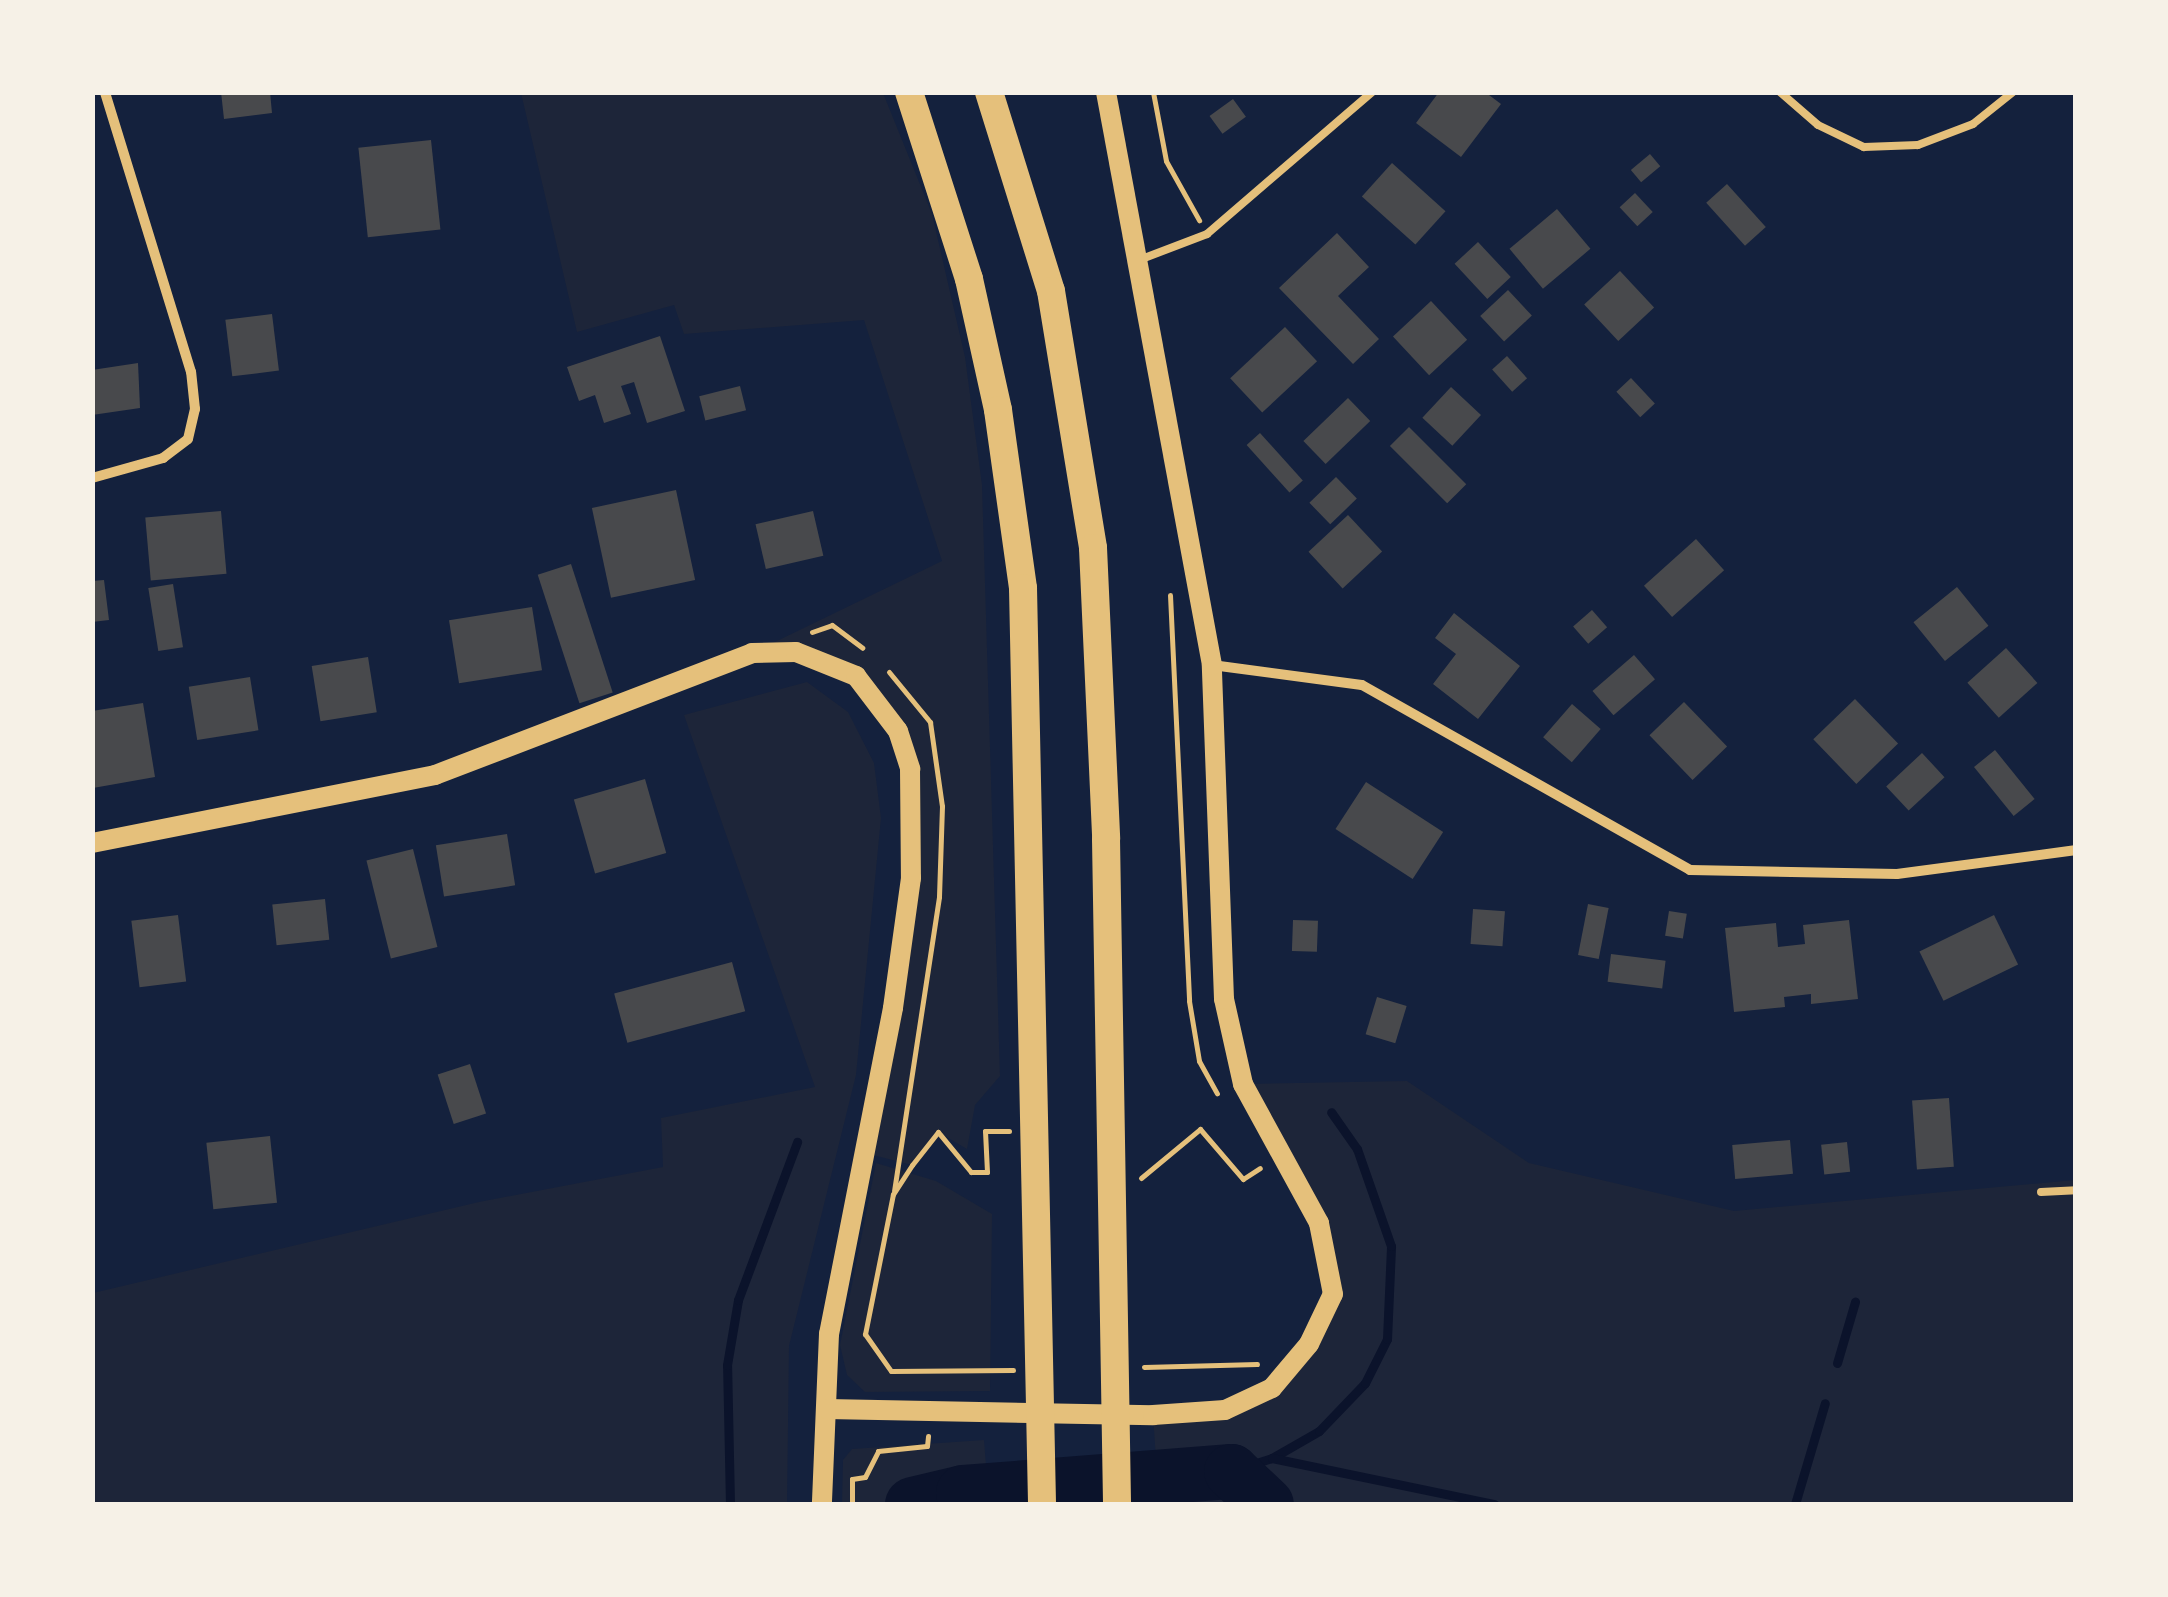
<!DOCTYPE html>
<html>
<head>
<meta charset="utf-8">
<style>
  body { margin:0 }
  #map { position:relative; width:2168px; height:1597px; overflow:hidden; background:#14213d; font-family:Commissioner,sans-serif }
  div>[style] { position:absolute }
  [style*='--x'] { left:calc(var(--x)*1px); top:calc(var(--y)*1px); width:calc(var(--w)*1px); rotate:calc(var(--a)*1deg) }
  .green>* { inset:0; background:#1d2539 }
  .stream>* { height:9px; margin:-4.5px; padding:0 4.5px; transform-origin:4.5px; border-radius:4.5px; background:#0b132b }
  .river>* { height:55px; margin:-27.5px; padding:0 27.5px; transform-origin:27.5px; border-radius:27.5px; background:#0b132b }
  .building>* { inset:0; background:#48494c; transform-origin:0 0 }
  .path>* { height:5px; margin:-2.5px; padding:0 2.5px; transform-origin:2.5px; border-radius:2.5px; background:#e5c07b }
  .service>* { height:8px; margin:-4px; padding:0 4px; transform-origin:4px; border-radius:4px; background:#e5c07b }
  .minor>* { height:10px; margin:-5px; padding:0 5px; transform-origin:5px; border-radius:5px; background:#e5c07b }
  .secondary>* { height:20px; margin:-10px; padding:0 10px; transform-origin:10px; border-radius:10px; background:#e5c07b }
  .trunk>* { height:28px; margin:-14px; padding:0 14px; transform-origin:14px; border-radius:14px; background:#e5c07b }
  span { translate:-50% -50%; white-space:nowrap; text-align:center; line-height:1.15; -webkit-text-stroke:9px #f6f1e7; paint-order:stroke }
  .frame { position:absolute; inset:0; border:95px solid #f6f1e7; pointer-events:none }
</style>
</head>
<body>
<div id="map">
  <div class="green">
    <div style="clip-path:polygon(521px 93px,883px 93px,932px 214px,965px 357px,982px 485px,1000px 1076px,975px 1105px,967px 1149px,938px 1132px,912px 1165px,865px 1153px,911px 878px,910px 769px,856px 676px,752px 653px,942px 561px,864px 320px,684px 334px,674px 305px,577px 332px)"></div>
    <div style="clip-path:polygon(807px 682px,848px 712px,874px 763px,881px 818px,856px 1075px,789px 1346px,787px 1504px,93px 1504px,93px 1293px,479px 1202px,663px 1167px,661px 1118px,815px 1087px,684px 715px)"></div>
    <div style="clip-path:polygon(1407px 1081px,1529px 1163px,1734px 1211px,2075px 1180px,2075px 1504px,1159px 1504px,1153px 1415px,1225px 1410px,1272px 1388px,1333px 1294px,1319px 1223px,1243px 1084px)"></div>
    <div style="clip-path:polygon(876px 1163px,936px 1181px,992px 1214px,990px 1391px,865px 1392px,847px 1375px,840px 1345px)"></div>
    <div style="clip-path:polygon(984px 1440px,989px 1504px,842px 1504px,843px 1460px,852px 1449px)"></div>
  </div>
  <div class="stream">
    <div style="--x:1837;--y:1363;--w:64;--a:-73.6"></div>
    <div style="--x:1272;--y:1458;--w:54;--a:-29.9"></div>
    <div style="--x:1319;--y:1431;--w:66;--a:-46.2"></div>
    <div style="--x:1365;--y:1383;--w:49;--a:-63.4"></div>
    <div style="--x:1387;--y:1339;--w:93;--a:-87.5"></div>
    <div style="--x:1391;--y:1246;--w:103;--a:-109.3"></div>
    <div style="--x:1357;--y:1149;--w:45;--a:-125.1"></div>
    <div style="--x:1231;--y:1471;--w:43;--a:-17.6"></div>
    <div style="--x:1272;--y:1458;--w:227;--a:11.7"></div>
    <div style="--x:730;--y:1504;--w:139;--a:-91.2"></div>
    <div style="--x:727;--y:1365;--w:66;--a:-80.4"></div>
    <div style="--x:738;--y:1300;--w:169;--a:-69.5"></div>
    <div style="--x:1795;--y:1504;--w:105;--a:-73.5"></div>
  </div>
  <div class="river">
    <div style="--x:912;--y:1504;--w:52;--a:-13.2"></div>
    <div style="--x:963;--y:1492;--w:269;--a:-4.5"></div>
    <div style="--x:1231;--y:1471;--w:48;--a:43.3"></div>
  </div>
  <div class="building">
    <div style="clip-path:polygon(221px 92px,270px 92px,272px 113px,224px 119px)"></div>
    <div style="clip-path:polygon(1439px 92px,1485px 92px,1501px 104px,1461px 157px,1416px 123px)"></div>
    <div style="left:1233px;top:99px;width:22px;height:29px;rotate:54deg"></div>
    <div style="left:431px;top:140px;width:90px;height:73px;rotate:84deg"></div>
    <div style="left:1650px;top:154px;width:16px;height:25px;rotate:50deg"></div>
    <div style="left:1392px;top:163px;width:72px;height:45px;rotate:42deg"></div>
    <div style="left:1727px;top:184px;width:58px;height:28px;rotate:48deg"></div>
    <div style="left:1635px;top:193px;width:26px;height:21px;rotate:47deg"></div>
    <div style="left:1557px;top:209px;width:52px;height:62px;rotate:50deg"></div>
    <div style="clip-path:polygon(1337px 233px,1369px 267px,1338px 296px,1379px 339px,1353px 364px,1279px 288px)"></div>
    <div style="left:1478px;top:242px;width:48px;height:32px;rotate:47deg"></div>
    <div style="left:1620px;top:271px;width:50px;height:49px;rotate:47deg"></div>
    <div style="left:1508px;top:290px;width:35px;height:38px;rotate:47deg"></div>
    <div style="left:1431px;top:301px;width:53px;height:52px;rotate:47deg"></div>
    <div style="left:272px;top:314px;width:57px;height:47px;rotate:83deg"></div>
    <div style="left:1285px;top:327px;width:47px;height:75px;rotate:47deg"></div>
    <div style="clip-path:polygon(660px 336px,685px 411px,647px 423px,634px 382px,621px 386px,631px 414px,604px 423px,595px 395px,579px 401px,567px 367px)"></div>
    <div style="left:1507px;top:356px;width:30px;height:20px;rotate:48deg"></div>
    <div style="clip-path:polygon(138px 363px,140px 408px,92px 415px,92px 370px)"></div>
    <div style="left:1631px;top:378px;width:35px;height:20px;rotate:47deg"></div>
    <div style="left:740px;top:386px;width:25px;height:42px;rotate:76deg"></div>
    <div style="left:1451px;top:387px;width:41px;height:42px;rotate:43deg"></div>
    <div style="left:1348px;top:398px;width:32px;height:62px;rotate:46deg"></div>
    <div style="left:1409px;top:427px;width:81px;height:27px;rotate:45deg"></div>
    <div style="left:1260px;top:433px;width:64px;height:18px;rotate:48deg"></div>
    <div style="left:1336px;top:477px;width:30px;height:37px;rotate:46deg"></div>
    <div style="left:676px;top:490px;width:92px;height:86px;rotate:78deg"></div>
    <div style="left:221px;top:511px;width:63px;height:76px;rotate:85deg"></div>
    <div style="left:813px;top:511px;width:46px;height:59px;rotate:77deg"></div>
    <div style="left:1348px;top:515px;width:50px;height:54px;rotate:47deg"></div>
    <div style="left:1696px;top:539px;width:42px;height:70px;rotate:48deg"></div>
    <div style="left:571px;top:564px;width:135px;height:35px;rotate:72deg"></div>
    <div style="clip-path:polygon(104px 580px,109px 620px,92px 622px,92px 581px)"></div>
    <div style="left:173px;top:584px;width:64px;height:25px;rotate:81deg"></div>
    <div style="left:1957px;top:587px;width:50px;height:56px;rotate:51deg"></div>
    <div style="left:532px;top:607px;width:64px;height:84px;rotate:81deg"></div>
    <div style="left:1592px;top:610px;width:23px;height:25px;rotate:49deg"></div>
    <div style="clip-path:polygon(1454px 613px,1520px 666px,1478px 719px,1433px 684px,1456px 654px,1435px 638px)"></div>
    <div style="left:2006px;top:648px;width:47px;height:52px;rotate:48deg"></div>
    <div style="left:1634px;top:655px;width:32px;height:55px;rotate:49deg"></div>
    <div style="left:368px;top:657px;width:56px;height:57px;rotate:81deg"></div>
    <div style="left:250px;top:677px;width:54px;height:62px;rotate:81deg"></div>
    <div style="left:1855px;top:699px;width:62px;height:58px;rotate:46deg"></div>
    <div style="left:1684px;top:702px;width:62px;height:48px;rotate:46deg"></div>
    <div style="clip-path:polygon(143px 703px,155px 777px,93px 788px,92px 711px)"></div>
    <div style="left:1572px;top:704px;width:38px;height:44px;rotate:41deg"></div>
    <div style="left:1995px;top:750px;width:63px;height:27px;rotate:51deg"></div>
    <div style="left:1922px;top:753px;width:33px;height:49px;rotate:47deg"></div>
    <div style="left:645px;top:779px;width:77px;height:74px;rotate:74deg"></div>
    <div style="left:1366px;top:782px;width:92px;height:56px;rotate:33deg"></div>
    <div style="left:507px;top:834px;width:52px;height:72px;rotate:81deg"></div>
    <div style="left:413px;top:849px;width:101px;height:48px;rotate:76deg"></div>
    <div style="left:325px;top:899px;width:41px;height:53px;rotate:84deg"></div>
    <div style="left:1588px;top:904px;width:21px;height:52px;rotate:11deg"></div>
    <div style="left:1473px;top:909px;width:32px;height:35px;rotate:4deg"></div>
    <div style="left:1669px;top:911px;width:18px;height:25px;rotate:9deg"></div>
    <div style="left:178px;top:915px;width:67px;height:47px;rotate:83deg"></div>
    <div style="left:1994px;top:915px;width:55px;height:83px;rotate:64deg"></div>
    <div style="left:1293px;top:920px;width:25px;height:31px;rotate:2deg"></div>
    <div style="clip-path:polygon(1849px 920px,1858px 999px,1811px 1004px,1811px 994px,1784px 997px,1785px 1007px,1734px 1012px,1725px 928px,1776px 923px,1778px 947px,1805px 944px,1803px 925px)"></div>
    <div style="left:1611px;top:954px;width:55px;height:28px;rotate:7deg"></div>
    <div style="left:732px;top:962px;width:51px;height:122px;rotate:75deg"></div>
    <div style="left:1377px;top:997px;width:31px;height:39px;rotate:17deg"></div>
    <div style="left:470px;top:1064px;width:52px;height:34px;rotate:72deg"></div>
    <div style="left:1949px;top:1098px;width:69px;height:37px;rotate:86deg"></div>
    <div style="left:270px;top:1136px;width:67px;height:64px;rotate:84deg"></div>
    <div style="left:1790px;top:1140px;width:34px;height:58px;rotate:85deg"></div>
    <div style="left:1847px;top:1142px;width:30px;height:26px;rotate:84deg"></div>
  </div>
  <div class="path">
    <div style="--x:1153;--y:92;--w:70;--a:79.3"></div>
    <div style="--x:1166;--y:161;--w:68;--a:60.8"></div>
    <div style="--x:1170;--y:595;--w:406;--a:87.3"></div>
    <div style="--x:1189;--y:1001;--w:61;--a:80.5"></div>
    <div style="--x:1199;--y:1061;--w:37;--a:61"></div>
    <div style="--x:812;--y:632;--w:21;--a:-19"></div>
    <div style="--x:832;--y:625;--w:38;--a:37"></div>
    <div style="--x:889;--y:672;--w:65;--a:50.6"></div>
    <div style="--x:930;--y:722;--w:85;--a:81.9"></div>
    <div style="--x:942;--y:806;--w:91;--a:91.9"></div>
    <div style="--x:939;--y:897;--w:297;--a:98.7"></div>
    <div style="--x:1009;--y:1131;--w:24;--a:180"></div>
    <div style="--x:985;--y:1131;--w:41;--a:87.2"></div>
    <div style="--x:987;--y:1172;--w:16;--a:180"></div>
    <div style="--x:971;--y:1172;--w:52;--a:-129.5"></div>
    <div style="--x:938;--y:1132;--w:42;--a:128.2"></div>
    <div style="--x:912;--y:1165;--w:35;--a:123"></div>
    <div style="--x:893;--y:1194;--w:143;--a:101.3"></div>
    <div style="--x:865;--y:1334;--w:45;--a:54.9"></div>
    <div style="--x:891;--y:1371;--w:122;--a:-0.5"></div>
    <div style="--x:1141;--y:1178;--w:77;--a:-39.7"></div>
    <div style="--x:1200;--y:1129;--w:66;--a:49.3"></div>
    <div style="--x:1243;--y:1179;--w:20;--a:-33"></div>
    <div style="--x:1144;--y:1367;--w:113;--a:-1.5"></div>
    <div style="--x:852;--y:1504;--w:25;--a:-90"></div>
    <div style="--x:852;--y:1479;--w:13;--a:-9"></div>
    <div style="--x:865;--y:1477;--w:29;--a:-63"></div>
    <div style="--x:878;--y:1451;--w:49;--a:-5.8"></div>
    <div style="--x:927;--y:1446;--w:10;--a:-84"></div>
  </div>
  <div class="service">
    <div style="--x:1780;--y:92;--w:50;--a:41"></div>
    <div style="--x:1818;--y:125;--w:51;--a:25.6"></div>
    <div style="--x:1864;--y:147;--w:54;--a:-2.1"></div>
    <div style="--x:1918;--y:145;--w:59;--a:-20.9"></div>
    <div style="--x:1973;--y:124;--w:51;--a:-38.7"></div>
    <div style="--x:1139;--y:260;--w:73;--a:-20.9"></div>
    <div style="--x:1207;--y:234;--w:218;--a:-40.7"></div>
    <div style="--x:2041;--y:1192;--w:35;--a:-3"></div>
  </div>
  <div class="minor">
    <div style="--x:92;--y:478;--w:74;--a:-15.7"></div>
    <div style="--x:163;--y:458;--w:31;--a:-37"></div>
    <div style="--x:188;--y:439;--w:31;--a:-77"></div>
    <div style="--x:195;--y:409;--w:37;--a:-96"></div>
    <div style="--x:191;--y:372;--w:293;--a:-107.1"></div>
    <div style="--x:1212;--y:665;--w:151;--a:7.6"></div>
    <div style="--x:1362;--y:685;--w:377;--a:29.4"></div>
    <div style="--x:1690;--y:870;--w:207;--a:1.1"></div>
    <div style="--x:1897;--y:874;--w:181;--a:-7.6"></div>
  </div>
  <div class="secondary">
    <div style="--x:92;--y:843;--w:350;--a:-11.2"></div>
    <div style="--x:435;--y:775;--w:340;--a:-21"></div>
    <div style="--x:752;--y:653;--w:44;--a:-1.3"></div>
    <div style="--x:796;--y:652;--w:65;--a:21.8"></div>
    <div style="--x:856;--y:676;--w:69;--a:52.6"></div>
    <div style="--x:898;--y:731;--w:40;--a:72"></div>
    <div style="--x:910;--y:769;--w:109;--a:89.5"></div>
    <div style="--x:911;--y:878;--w:131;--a:97.9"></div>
    <div style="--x:893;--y:1008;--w:332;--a:101.1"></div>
    <div style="--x:829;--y:1334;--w:170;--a:92.4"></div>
    <div style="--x:827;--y:1409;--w:326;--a:1.1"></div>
    <div style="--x:1153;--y:1415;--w:72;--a:-4"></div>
    <div style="--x:1225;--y:1410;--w:52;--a:-25.1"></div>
    <div style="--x:1272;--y:1388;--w:57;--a:-49.9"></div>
    <div style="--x:1309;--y:1344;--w:55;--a:-64.4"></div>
    <div style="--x:1333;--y:1294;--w:72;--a:-101.2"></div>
    <div style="--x:1319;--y:1223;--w:158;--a:-118.7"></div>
    <div style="--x:1243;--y:1084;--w:87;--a:-102.6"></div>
    <div style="--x:1224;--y:999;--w:334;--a:-92.1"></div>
    <div style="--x:1212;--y:665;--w:583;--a:-100.48"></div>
  </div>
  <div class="trunk">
    <div style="--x:909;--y:92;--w:196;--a:72.2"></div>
    <div style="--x:969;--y:279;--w:134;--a:77.5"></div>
    <div style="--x:998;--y:410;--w:180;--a:82"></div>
    <div style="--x:1023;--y:588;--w:916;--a:88.81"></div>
    <div style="--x:989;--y:92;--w:208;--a:72.7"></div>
    <div style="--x:1051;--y:291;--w:260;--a:80.7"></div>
    <div style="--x:1093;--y:548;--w:291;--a:87.4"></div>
    <div style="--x:1106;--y:839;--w:665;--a:89.05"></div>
  </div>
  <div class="frame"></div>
</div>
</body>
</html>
